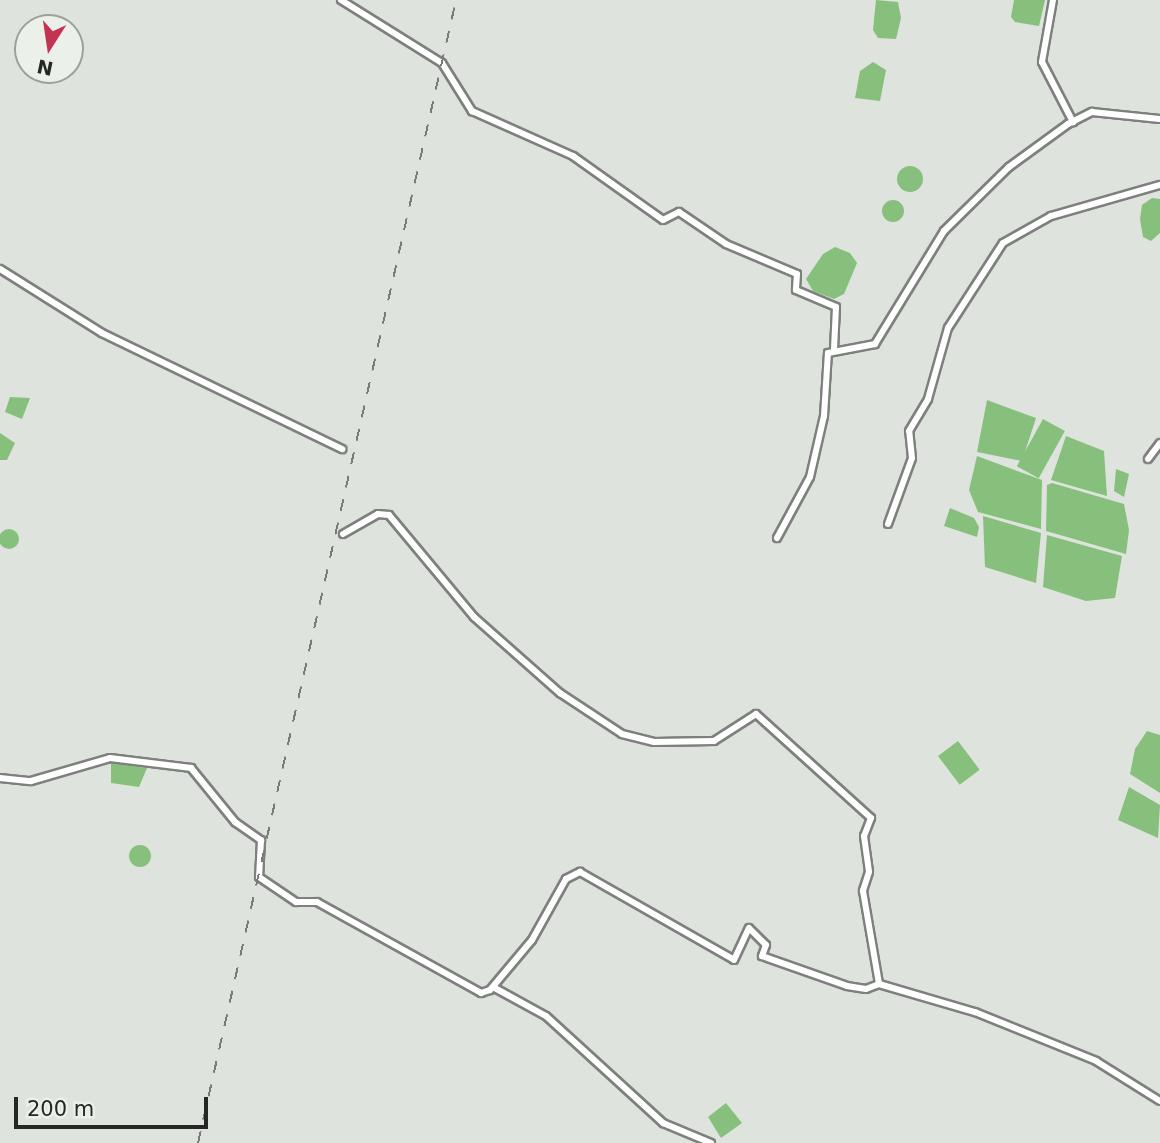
<!DOCTYPE html>
<html>
<head>
<meta charset="utf-8">
<style>
  body { margin:0 }
  #map { position:relative; width:1160px; height:1143px; overflow:hidden; background:#dee3dd; font-family:"DejaVu Sans",sans-serif }
  div>[style] { position:absolute }
  [style*='--x'] { left:calc(var(--x)*1px); top:calc(var(--y)*1px); width:calc(var(--w)*1px); rotate:calc(var(--a)*1deg) }
  .water>* { inset:0; background:#87c07d; transform-origin:0 0 }
  .round { border-radius:50% }
  .roads { filter:drop-shadow(2px 0 #7d817c) drop-shadow(-2px 0 #7d817c) drop-shadow(0 2px #7d817c) drop-shadow(0 -2px #7d817c) }
  .minor>* { height:6px; margin:-3px; padding:0 3px; transform-origin:3px; border-radius:3px; background:#fff }
  .rail>* { height:2px; margin-top:-1px; transform-origin:0; background:repeating-linear-gradient(90deg,#787c77 0 12px,transparent 0 24px) }
  span { translate:-50% -50%; white-space:nowrap; text-align:center; line-height:1.15; -webkit-text-stroke:5px #ebf1ea; paint-order:stroke }
  .north { position:absolute; left:14px; top:14px; width:70px; height:70px; box-sizing:border-box; background:#ebf1ea; border:2px solid #9ca09b; border-radius:50%; rotate:192deg; font-size:19px; font-weight:700; line-height:28px; text-align:center; color:#252724 }
  .north::after { content:''; display:block; margin:auto; width:24px; height:32px; background:#c33353; clip-path:polygon(50% 0,100% 100%,50% 72%,0 100%) }
  .scale { position:absolute; left:14px; top:1097px; width:194px; height:32px; box-sizing:border-box; border:4px solid #252724; border-top:0; padding-left:9px; font-size:21px; line-height:24px; white-space:nowrap; color:#252724; -webkit-text-stroke:5px #ebf1ea; paint-order:stroke }
</style>
</head>
<body>
<div id="map">
  <div class="water">
    <div style="clip-path:polygon(876px 0,898px 2px,901px 18px,896px 39px,878px 38px,873px 30px)"></div>
    <div style="clip-path:polygon(1014px 0,1045px 0,1039px 26px,1015px 22px,1011px 17px)"></div>
    <div style="clip-path:polygon(873px 62px,886px 70px,880px 101px,855px 98px,860px 71px)"></div>
    <div class="round" style="left:897px;top:166px;width:26px;height:26px"></div>
    <div style="clip-path:polygon(1152px 198px,1160px 199px,1160px 233px,1151px 241px,1143px 237px,1140px 219px,1142px 205px)"></div>
    <div class="round" style="left:882px;top:200px;width:22px;height:22px"></div>
    <div style="clip-path:polygon(835px 247px,850px 253px,857px 263px,844px 294px,834px 299px,813px 291px,806px 279px,823px 254px)"></div>
    <div style="clip-path:polygon(10px 397px,30px 398px,22px 419px,5px 412px)"></div>
    <div style="clip-path:polygon(987px 400px,1036px 418px,1022px 461px,977px 452px)"></div>
    <div style="left:1043px;top:419px;width:25px;height:54px;rotate:29deg"></div>
    <div style="clip-path:polygon(0 433px,15px 443px,7px 460px,0 460px)"></div>
    <div style="clip-path:polygon(1066px 436px,1104px 451px,1107px 496px,1051px 480px)"></div>
    <div style="clip-path:polygon(977px 456px,1042px 480px,1041px 529px,978px 512px,969px 490px)"></div>
    <div style="clip-path:polygon(1116px 469px,1129px 474px,1124px 497px,1114px 491px)"></div>
    <div style="clip-path:polygon(1052px 483px,1124px 504px,1129px 530px,1126px 554px,1046px 531px,1047px 485px)"></div>
    <div style="clip-path:polygon(950px 508px,974px 518px,979px 527px,977px 537px,944px 526px)"></div>
    <div style="clip-path:polygon(983px 516px,1041px 533px,1036px 583px,985px 567px)"></div>
    <div class="round" style="left:-1px;top:529px;width:20px;height:20px"></div>
    <div style="clip-path:polygon(1047px 535px,1122px 556px,1115px 598px,1086px 601px,1043px 587px)"></div>
    <div style="clip-path:polygon(1147px 731px,1160px 735px,1160px 793px,1130px 774px,1135px 749px)"></div>
    <div style="left:958px;top:741px;width:36px;height:25px;rotate:53deg"></div>
    <div style="clip-path:polygon(111px 763px,147px 768px,139px 787px,111px 783px)"></div>
    <div style="clip-path:polygon(1129px 787px,1160px 805px,1158px 838px,1118px 820px)"></div>
    <div class="round" style="left:129px;top:845px;width:22px;height:22px"></div>
    <div style="clip-path:polygon(726px 1103px,742px 1123px,721px 1138px,708px 1117px)"></div>
  </div>
  <div class="roads">
    <div class="minor">
      <div style="--x:341;--y:0;--w:119;--a:32"></div>
      <div style="--x:442;--y:63;--w:57;--a:58"></div>
      <div style="--x:472;--y:111;--w:111;--a:24"></div>
      <div style="--x:573;--y:156;--w:110;--a:35.4"></div>
      <div style="--x:663;--y:220;--w:18;--a:-27"></div>
      <div style="--x:679;--y:212;--w:57;--a:34.2"></div>
      <div style="--x:726;--y:244;--w:77;--a:22.9"></div>
      <div style="--x:797;--y:274;--w:16;--a:94"></div>
      <div style="--x:796;--y:290;--w:43;--a:23"></div>
      <div style="--x:836;--y:307;--w:42;--a:92.7"></div>
      <div style="--x:1053;--y:0;--w:63;--a:100.1"></div>
      <div style="--x:1042;--y:62;--w:68;--a:62.7"></div>
      <div style="--x:0;--y:269;--w:120;--a:32.1"></div>
      <div style="--x:102;--y:333;--w:267;--a:25.8"></div>
      <div style="--x:1148;--y:459;--w:20;--a:-53"></div>
      <div style="--x:888;--y:524;--w:70;--a:-70"></div>
      <div style="--x:912;--y:458;--w:27;--a:-96"></div>
      <div style="--x:909;--y:431;--w:37;--a:-59"></div>
      <div style="--x:928;--y:399;--w:74;--a:-74.3"></div>
      <div style="--x:948;--y:328;--w:101;--a:-57.1"></div>
      <div style="--x:1003;--y:243;--w:55;--a:-29.4"></div>
      <div style="--x:1051;--y:216;--w:113;--a:-15.9"></div>
      <div style="--x:343;--y:534;--w:40;--a:-29.7"></div>
      <div style="--x:378;--y:514;--w:11;--a:5"></div>
      <div style="--x:389;--y:515;--w:133;--a:50.2"></div>
      <div style="--x:474;--y:617;--w:115;--a:41.5"></div>
      <div style="--x:560;--y:693;--w:74;--a:33.5"></div>
      <div style="--x:622;--y:734;--w:33;--a:14"></div>
      <div style="--x:654;--y:742;--w:60;--a:-1"></div>
      <div style="--x:714;--y:741;--w:50;--a:-32.7"></div>
      <div style="--x:756;--y:714;--w:155;--a:42.1"></div>
      <div style="--x:871;--y:818;--w:19;--a:111"></div>
      <div style="--x:864;--y:836;--w:36;--a:82"></div>
      <div style="--x:869;--y:872;--w:20;--a:108"></div>
      <div style="--x:863;--y:891;--w:94;--a:80.2"></div>
      <div style="--x:879;--y:984;--w:100;--a:16.3"></div>
      <div style="--x:975;--y:1012;--w:131;--a:22"></div>
      <div style="--x:1096;--y:1061;--w:75;--a:32"></div>
      <div style="--x:777;--y:538;--w:69;--a:-61.6"></div>
      <div style="--x:810;--y:477;--w:63;--a:-77.1"></div>
      <div style="--x:824;--y:416;--w:63;--a:-86.4"></div>
      <div style="--x:828;--y:353;--w:48;--a:-10.8"></div>
      <div style="--x:875;--y:344;--w:132;--a:-58.6"></div>
      <div style="--x:944;--y:231;--w:91;--a:-44.6"></div>
      <div style="--x:1009;--y:167;--w:73;--a:-36.1"></div>
      <div style="--x:1068;--y:124;--w:27;--a:-27"></div>
      <div style="--x:1092;--y:112;--w:68;--a:5.9"></div>
      <div style="--x:0;--y:778;--w:31;--a:6"></div>
      <div style="--x:31;--y:781;--w:82;--a:-16.2"></div>
      <div style="--x:110;--y:758;--w:82;--a:7"></div>
      <div style="--x:191;--y:768;--w:70;--a:50.8"></div>
      <div style="--x:235;--y:822;--w:32;--a:35"></div>
      <div style="--x:261;--y:840;--w:37;--a:93"></div>
      <div style="--x:259;--y:877;--w:45;--a:34"></div>
      <div style="--x:296;--y:902;--w:21;--a:0"></div>
      <div style="--x:317;--y:902;--w:188;--a:29"></div>
      <div style="--x:481;--y:993;--w:9;--a:-18"></div>
      <div style="--x:490;--y:990;--w:65;--a:-50"></div>
      <div style="--x:532;--y:940;--w:70;--a:-60.9"></div>
      <div style="--x:566;--y:879;--w:16;--a:-27"></div>
      <div style="--x:580;--y:872;--w:177;--a:29.7"></div>
      <div style="--x:734;--y:960;--w:35;--a:-65"></div>
      <div style="--x:749;--y:928;--w:24;--a:45"></div>
      <div style="--x:766;--y:945;--w:12;--a:110"></div>
      <div style="--x:762;--y:956;--w:90;--a:19.4"></div>
      <div style="--x:847;--y:986;--w:19;--a:9"></div>
      <div style="--x:866;--y:989;--w:14;--a:-21"></div>
      <div style="--x:493;--y:987;--w:60;--a:28.7"></div>
      <div style="--x:546;--y:1016;--w:159;--a:42.4"></div>
      <div style="--x:663;--y:1123;--w:52;--a:22.6"></div>
    </div>
  </div>
  <div class="rail">
    <div style="--x:198;--y:1143;--w:1172;--a:-77.28"></div>
  </div>
  <div class="north">N</div>
  <div class="scale">200 m</div>
</div>
</body>
</html>
